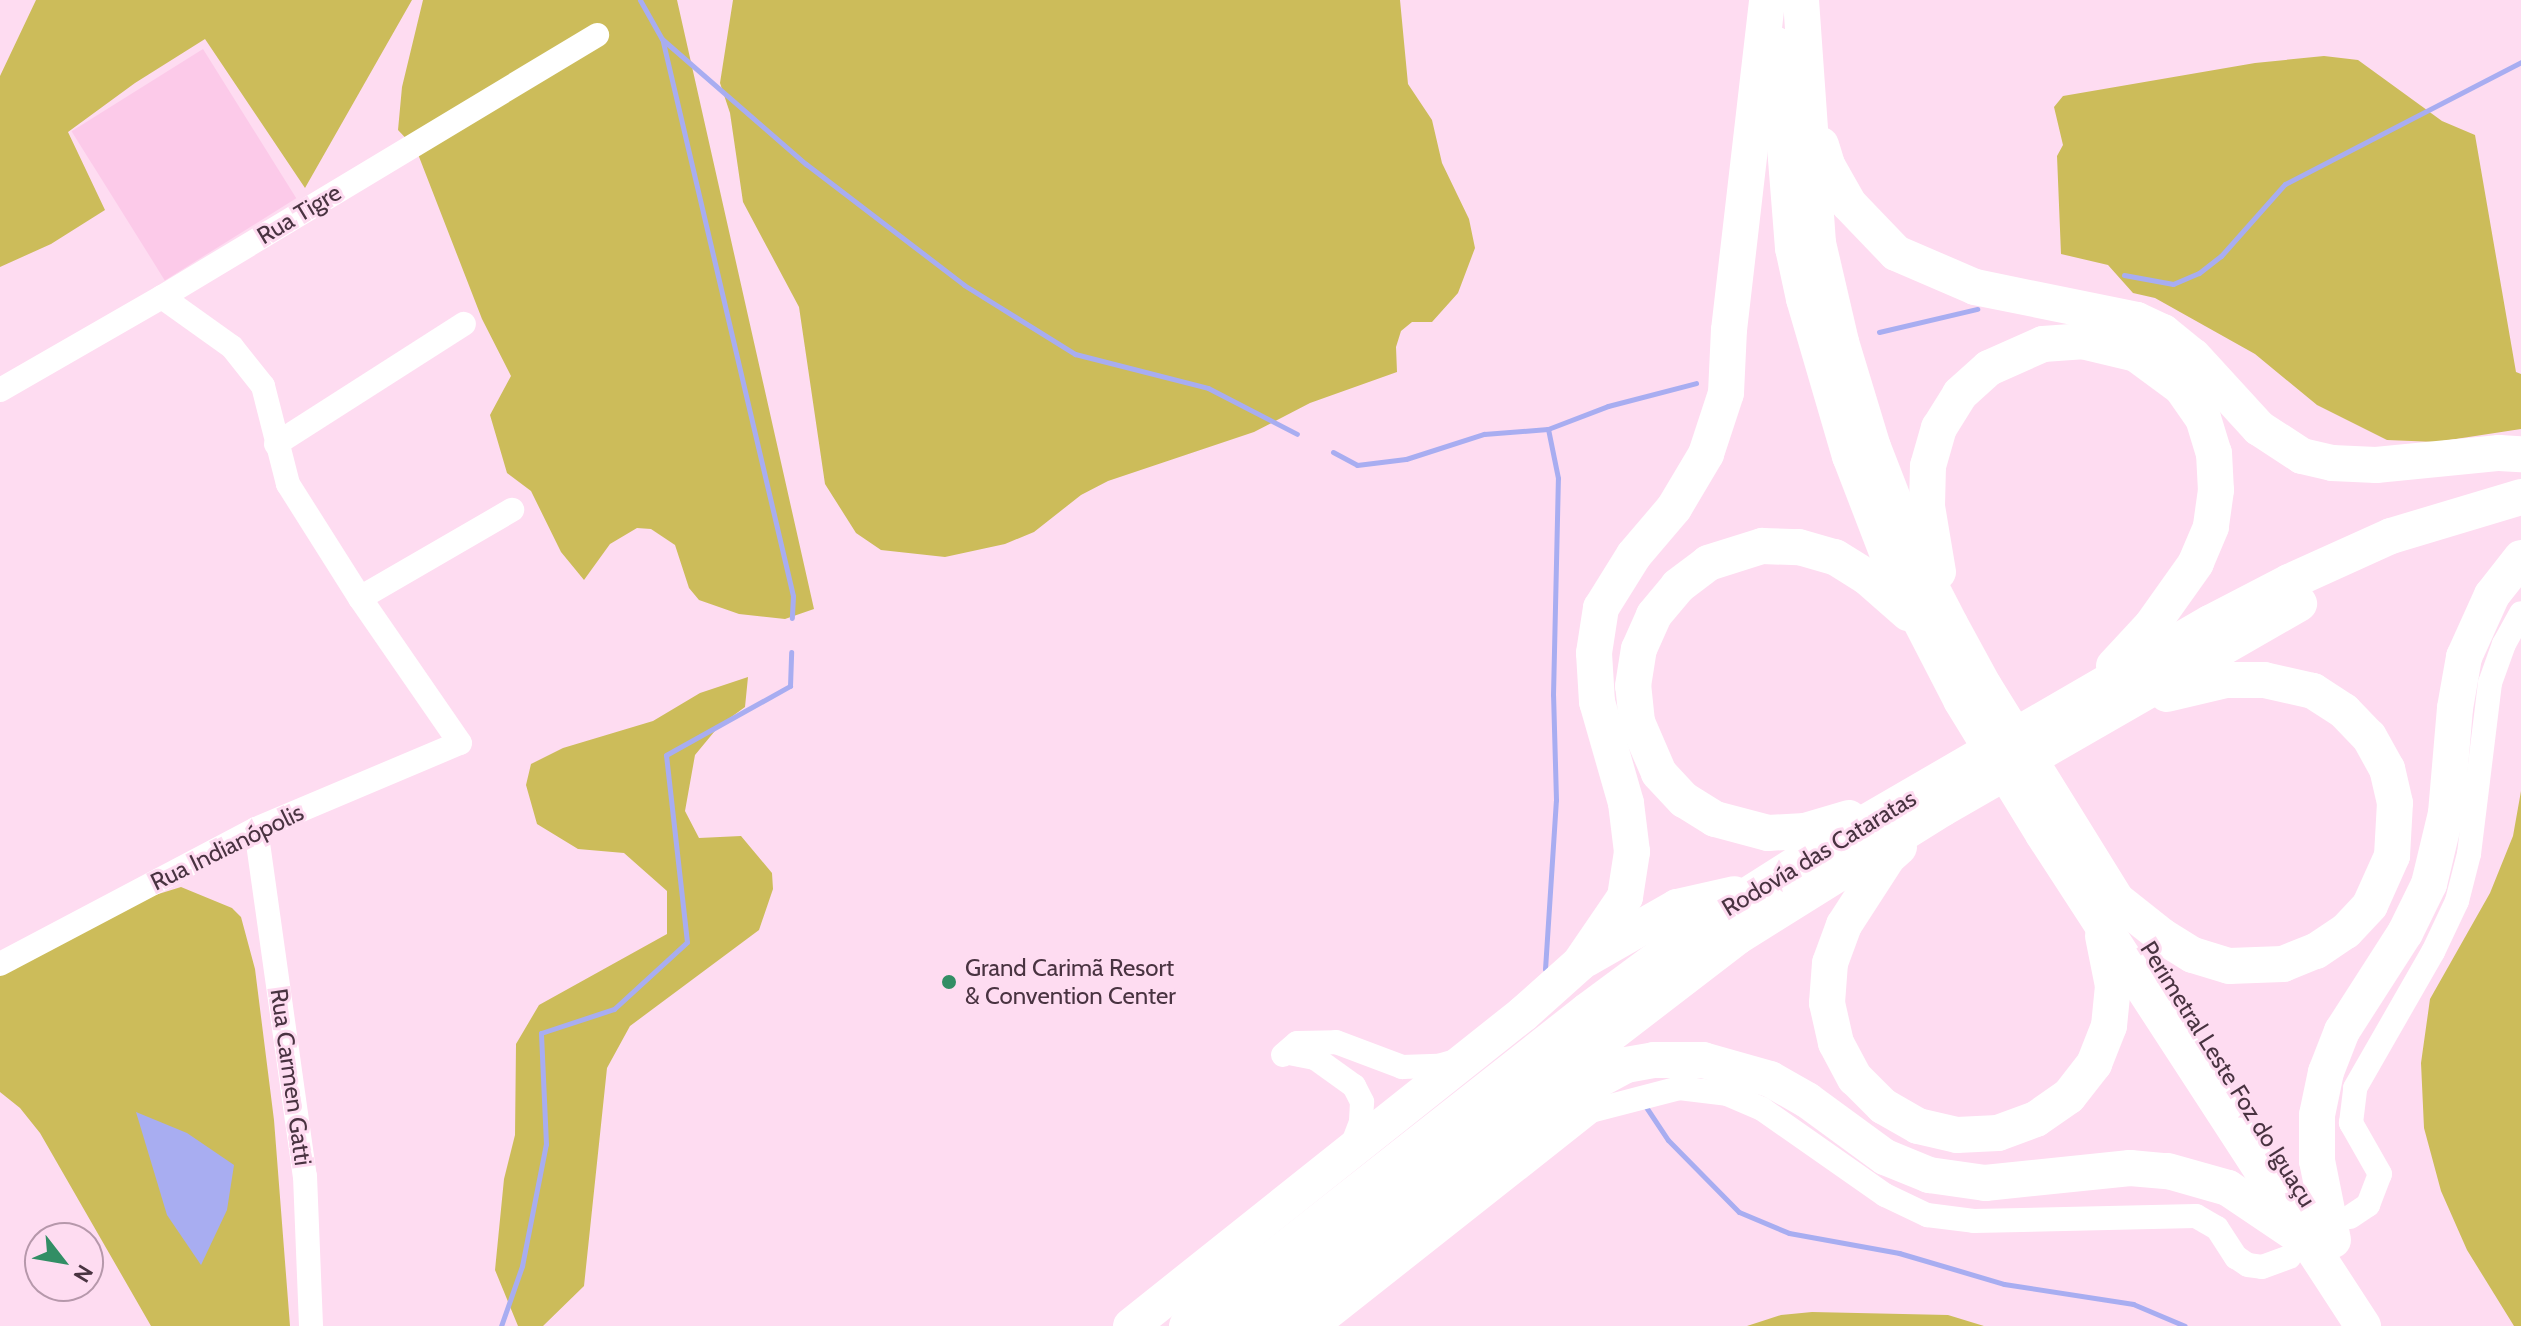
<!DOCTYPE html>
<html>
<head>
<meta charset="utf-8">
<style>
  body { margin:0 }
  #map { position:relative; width:2521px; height:1326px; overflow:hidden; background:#fedcf1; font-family:Cabin,sans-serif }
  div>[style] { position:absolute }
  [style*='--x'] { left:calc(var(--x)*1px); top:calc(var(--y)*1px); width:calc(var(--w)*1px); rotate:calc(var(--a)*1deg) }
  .built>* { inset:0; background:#fccae9; transform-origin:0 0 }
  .green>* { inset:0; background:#ccbc5a }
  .water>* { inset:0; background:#a8adf1 }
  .stream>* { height:5px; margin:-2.5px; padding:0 2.5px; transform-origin:2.5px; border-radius:2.5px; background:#a8adf1 }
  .minor>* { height:24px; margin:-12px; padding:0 12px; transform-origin:12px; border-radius:12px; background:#fff }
  .highway>* { height:36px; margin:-18px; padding:0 18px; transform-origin:18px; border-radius:18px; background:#fff }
  .dots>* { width:22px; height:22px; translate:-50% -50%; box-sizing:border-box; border:4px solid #fedcf1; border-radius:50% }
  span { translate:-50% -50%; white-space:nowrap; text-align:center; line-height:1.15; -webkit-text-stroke:6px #fedcf1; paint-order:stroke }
  .street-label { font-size:24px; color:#493341 }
  .poi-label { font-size:24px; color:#493341 }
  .left { translate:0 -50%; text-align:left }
  .north { position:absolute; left:24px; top:1222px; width:80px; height:80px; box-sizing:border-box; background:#fedcf1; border:2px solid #b698ab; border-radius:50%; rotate:121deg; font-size:22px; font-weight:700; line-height:32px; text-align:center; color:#493341 }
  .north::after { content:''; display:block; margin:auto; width:28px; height:36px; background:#328e65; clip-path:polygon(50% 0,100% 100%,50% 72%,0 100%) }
</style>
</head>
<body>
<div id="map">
  <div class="built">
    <div style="left:203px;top:49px;width:176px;height:155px;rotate:58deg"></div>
  </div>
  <div class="green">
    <div style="clip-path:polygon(36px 0,412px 0,305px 188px,205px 39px,135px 83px,68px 132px,105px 210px,51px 244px,0 267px,0 76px)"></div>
    <div style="clip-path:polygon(423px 0,677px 0,814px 609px,785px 619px,739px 614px,699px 600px,689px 588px,675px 545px,651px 529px,637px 528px,610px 544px,584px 580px,561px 552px,531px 491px,507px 473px,490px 415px,511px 376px,482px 319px,416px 149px,398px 130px,402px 87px)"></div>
    <div style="clip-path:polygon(733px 0,1400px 0,1408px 84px,1432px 120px,1442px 163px,1469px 219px,1475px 248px,1458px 293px,1432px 322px,1412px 322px,1401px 331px,1396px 347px,1397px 372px,1310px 403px,1254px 432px,1108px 481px,1081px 495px,1034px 532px,1005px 544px,945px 557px,881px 550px,856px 533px,825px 484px,799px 307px,743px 202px,730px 113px,720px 83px)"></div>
    <div style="clip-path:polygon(2324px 56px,2358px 60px,2442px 121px,2475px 135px,2516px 372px,2521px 374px,2521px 429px,2436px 442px,2387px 440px,2317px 405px,2255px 354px,2155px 298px,2133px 293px,2108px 265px,2061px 254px,2057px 156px,2063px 145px,2054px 107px,2063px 96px,2255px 63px)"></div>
    <div style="clip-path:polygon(748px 677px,745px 707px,719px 726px,695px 755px,685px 811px,699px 838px,741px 836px,772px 873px,773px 889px,759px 930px,630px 1026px,607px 1068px,584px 1286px,543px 1326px,518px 1326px,495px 1270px,504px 1179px,515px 1135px,516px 1044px,539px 1005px,667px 934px,667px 891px,624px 853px,578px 849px,537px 824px,526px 785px,531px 764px,563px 748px,653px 721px,700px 693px)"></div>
    <div style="clip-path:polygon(2521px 791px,2521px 1326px,2514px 1326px,2467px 1250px,2441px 1191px,2424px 1128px,2421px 1063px,2430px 999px,2490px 893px,2513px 836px)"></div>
    <div style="clip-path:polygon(181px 887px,232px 908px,241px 917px,255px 969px,274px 1120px,290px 1326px,151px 1326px,40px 1133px,20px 1108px,0 1092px,0 974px,123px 905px)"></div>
    <div style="clip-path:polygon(1812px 1312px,1948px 1315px,1984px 1326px,1747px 1326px,1781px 1315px)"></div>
  </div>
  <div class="water">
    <div style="clip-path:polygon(136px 1112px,187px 1133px,234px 1165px,227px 1210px,201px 1265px,167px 1215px)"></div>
  </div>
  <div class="stream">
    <div style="--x:640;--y:0;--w:45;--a:60.6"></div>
    <div style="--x:662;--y:39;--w:191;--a:41"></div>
    <div style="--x:806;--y:164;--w:199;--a:37.4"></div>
    <div style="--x:964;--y:285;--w:131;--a:31.9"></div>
    <div style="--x:1075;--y:354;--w:137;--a:14.3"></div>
    <div style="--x:1208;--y:388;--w:100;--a:27.3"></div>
    <div style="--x:663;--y:42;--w:569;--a:76.79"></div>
    <div style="--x:793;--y:596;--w:22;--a:93"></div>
    <div style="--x:2124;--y:275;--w:50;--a:10.4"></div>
    <div style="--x:2173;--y:284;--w:28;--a:-23"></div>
    <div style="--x:2199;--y:273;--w:28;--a:-38"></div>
    <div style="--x:2221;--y:256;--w:96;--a:-48.4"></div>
    <div style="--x:2285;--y:184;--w:266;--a:-27.3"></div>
    <div style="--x:1879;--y:332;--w:101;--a:-13.2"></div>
    <div style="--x:1333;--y:452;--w:27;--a:28"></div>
    <div style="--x:1357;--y:465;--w:49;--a:-7"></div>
    <div style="--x:1406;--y:459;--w:82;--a:-17.8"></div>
    <div style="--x:1484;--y:434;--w:64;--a:-4.5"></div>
    <div style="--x:1548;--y:429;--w:64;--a:-21"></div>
    <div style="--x:1608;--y:406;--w:91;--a:-14.6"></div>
    <div style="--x:1545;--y:969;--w:169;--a:-86.3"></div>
    <div style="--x:1556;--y:800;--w:105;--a:-91.6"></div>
    <div style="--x:1553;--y:695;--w:217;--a:-88.7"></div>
    <div style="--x:1558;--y:478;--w:50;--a:-101.5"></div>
    <div style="--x:1644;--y:1104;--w:43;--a:56.3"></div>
    <div style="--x:1668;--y:1140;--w:101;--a:45.4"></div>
    <div style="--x:1739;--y:1212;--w:54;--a:22.8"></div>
    <div style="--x:1789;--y:1233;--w:112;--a:10.3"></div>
    <div style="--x:1899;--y:1253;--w:109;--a:16.4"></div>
    <div style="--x:2004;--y:1284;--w:131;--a:8.8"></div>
    <div style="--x:2133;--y:1304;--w:56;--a:22.9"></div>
    <div style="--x:501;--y:1326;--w:64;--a:-70.7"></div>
    <div style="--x:522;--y:1266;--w:124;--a:-78.9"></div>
    <div style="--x:546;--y:1144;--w:111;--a:-92.6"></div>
    <div style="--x:541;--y:1033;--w:77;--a:-18.2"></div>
    <div style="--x:614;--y:1009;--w:99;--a:-42.5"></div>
    <div style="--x:687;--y:942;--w:188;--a:-96.4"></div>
    <div style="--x:666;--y:755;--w:142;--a:-29.1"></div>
    <div style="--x:790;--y:686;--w:34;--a:-88"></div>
  </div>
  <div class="minor">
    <div style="--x:0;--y:390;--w:187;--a:-29.9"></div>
    <div style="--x:162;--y:297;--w:508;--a:-31.06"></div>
    <div style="--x:276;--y:444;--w:223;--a:-32.6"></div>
    <div style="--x:360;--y:598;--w:176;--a:-30.1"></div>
    <div style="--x:256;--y:829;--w:350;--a:82"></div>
    <div style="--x:305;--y:1176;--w:150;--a:87.7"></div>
    <div style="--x:0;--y:964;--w:289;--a:-27.8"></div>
    <div style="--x:256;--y:829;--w:221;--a:-22.9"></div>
    <div style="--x:460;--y:743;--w:176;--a:-124.6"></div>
    <div style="--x:360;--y:598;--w:135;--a:-122.3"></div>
    <div style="--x:288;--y:484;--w:101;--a:-104.3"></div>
    <div style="--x:263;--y:386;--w:50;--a:-128.5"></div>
    <div style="--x:232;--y:347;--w:86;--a:-144.5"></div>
    <div style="--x:1289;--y:1053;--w:26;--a:11"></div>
    <div style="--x:1315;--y:1058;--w:48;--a:35.7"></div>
    <div style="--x:1354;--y:1086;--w:18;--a:63"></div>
    <div style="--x:1362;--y:1102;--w:20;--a:93"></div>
    <div style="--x:1361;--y:1122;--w:31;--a:111"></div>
    <div style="--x:1283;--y:1055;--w:18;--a:-41"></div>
    <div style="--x:1297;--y:1043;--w:39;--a:-1"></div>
    <div style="--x:1336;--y:1042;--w:71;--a:20.7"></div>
    <div style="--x:1402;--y:1067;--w:36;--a:-2"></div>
    <div style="--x:1438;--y:1066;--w:22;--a:-16"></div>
    <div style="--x:2350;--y:1217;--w:22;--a:-34"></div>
    <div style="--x:2368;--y:1205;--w:33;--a:-69"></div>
    <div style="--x:2380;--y:1174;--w:59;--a:-119.6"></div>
    <div style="--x:2351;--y:1123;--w:35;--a:-83"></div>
    <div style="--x:2355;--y:1088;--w:157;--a:-60.2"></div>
    <div style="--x:2433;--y:952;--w:56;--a:-64.8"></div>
    <div style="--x:2457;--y:901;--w:49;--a:-75.7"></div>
    <div style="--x:2469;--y:854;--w:172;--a:-83"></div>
    <div style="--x:2490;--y:683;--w:41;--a:-70.3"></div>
    <div style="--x:2504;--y:644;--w:35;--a:-61"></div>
    <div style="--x:1319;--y:1326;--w:347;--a:-38.3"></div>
    <div style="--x:1591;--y:1111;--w:91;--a:-14.6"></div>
    <div style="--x:1679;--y:1088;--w:48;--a:7.1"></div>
    <div style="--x:1727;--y:1094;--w:38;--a:23"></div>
    <div style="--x:1762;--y:1109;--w:150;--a:35"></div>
    <div style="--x:1885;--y:1195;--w:47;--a:25.5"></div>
    <div style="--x:1927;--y:1215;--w:47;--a:7.3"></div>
    <div style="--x:1974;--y:1221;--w:222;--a:-1.3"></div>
    <div style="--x:2196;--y:1216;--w:24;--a:30"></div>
    <div style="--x:2217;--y:1228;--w:35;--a:57"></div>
    <div style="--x:2236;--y:1257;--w:14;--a:34"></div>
    <div style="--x:2248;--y:1265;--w:14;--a:8"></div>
    <div style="--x:2262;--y:1267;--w:29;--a:-20"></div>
  </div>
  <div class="highway">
    <div style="--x:1801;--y:0;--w:244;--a:86"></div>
    <div style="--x:1818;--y:243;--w:102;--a:76.9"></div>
    <div style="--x:1841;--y:342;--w:110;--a:73.1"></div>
    <div style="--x:1873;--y:447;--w:119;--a:68.8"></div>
    <div style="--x:1916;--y:558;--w:74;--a:62.7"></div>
    <div style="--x:1950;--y:624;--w:71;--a:61.3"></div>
    <div style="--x:1984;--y:686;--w:264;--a:58.2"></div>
    <div style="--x:1777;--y:45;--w:204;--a:85.5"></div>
    <div style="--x:1793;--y:248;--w:52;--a:77.8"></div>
    <div style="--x:1804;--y:299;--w:164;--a:73.7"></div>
    <div style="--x:1850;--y:456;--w:120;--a:69"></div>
    <div style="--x:1893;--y:568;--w:148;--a:62.7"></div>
    <div style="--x:1961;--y:700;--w:157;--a:58.5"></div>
    <div style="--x:2043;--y:834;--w:587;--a:56.96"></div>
    <div style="--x:1821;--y:145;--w:21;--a:73"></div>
    <div style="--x:1827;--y:165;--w:45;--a:60.6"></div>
    <div style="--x:1849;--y:204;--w:68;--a:46.2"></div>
    <div style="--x:1896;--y:253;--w:86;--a:23.3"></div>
    <div style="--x:1975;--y:287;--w:165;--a:11.5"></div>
    <div style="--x:2137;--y:320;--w:29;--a:25"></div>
    <div style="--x:2163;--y:332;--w:38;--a:39"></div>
    <div style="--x:2193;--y:356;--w:98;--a:47.5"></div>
    <div style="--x:2259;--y:428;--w:51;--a:33.1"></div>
    <div style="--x:2302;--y:456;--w:31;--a:13"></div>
    <div style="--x:2332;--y:463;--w:44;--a:2.6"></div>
    <div style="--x:2376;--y:465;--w:124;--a:-5.6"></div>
    <div style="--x:2499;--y:453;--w:22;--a:3"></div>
    <div style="--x:1938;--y:572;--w:67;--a:-99.5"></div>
    <div style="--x:1927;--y:506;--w:40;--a:-88.6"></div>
    <div style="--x:1928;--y:466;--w:40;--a:-74"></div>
    <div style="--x:1939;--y:428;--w:40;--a:-58"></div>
    <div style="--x:1960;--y:394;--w:39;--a:-42"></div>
    <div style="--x:1989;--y:368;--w:59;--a:-24"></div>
    <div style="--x:2043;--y:344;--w:39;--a:-4"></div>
    <div style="--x:2082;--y:341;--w:56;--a:13.5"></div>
    <div style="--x:2136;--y:354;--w:56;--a:36.3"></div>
    <div style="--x:2181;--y:387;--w:38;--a:55"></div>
    <div style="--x:2203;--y:418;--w:37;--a:73"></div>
    <div style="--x:2214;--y:453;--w:37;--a:87"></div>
    <div style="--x:2216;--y:490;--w:37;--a:98"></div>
    <div style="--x:2211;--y:527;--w:39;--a:113"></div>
    <div style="--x:2196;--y:563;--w:76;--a:125.4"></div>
    <div style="--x:2152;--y:625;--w:56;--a:132.8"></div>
    <div style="--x:1849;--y:818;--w:46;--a:163.5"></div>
    <div style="--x:1805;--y:831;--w:37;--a:177"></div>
    <div style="--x:1768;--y:833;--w:55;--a:-165.2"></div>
    <div style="--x:1715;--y:819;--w:36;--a:-148"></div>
    <div style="--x:1684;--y:800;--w:37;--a:-133"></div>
    <div style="--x:1659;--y:773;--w:56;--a:-113.3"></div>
    <div style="--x:1637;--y:722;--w:36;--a:-96"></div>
    <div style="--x:1633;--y:686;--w:37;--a:-81"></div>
    <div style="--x:1639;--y:649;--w:37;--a:-66"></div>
    <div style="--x:1654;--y:615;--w:38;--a:-50"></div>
    <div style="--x:1678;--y:586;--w:38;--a:-37"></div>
    <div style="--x:1708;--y:563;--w:57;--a:-17.5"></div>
    <div style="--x:1762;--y:546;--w:37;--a:2"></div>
    <div style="--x:1799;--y:547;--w:37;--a:16"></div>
    <div style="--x:1835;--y:557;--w:38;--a:32"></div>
    <div style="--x:1867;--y:577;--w:55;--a:41.3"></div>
    <div style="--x:1899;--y:847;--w:15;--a:138"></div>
    <div style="--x:1888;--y:857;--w:81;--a:122.9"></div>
    <div style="--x:1844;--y:925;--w:40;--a:110.2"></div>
    <div style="--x:1830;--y:963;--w:40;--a:94.3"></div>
    <div style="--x:1827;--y:1003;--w:41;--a:77.3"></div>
    <div style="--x:1836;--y:1043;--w:40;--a:62"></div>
    <div style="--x:1855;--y:1078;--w:40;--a:45"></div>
    <div style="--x:1883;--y:1106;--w:40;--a:29.7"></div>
    <div style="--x:1918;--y:1126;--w:40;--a:13"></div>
    <div style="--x:1957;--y:1135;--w:41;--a:-2.8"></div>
    <div style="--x:1998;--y:1133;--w:40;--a:-20.2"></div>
    <div style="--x:2036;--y:1119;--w:40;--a:-34.9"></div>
    <div style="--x:2069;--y:1096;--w:41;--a:-52"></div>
    <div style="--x:2094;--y:1064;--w:41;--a:-68.5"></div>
    <div style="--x:2109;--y:1026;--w:40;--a:-84.3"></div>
    <div style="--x:2113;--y:986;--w:51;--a:-101.3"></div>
    <div style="--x:2119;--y:902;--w:55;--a:38.3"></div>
    <div style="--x:2162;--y:936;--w:36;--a:32"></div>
    <div style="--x:2193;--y:955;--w:38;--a:17"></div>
    <div style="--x:2229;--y:966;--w:54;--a:-2.1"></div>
    <div style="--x:2283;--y:964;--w:35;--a:-22"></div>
    <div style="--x:2316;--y:951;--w:36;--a:-34"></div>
    <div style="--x:2346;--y:931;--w:35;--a:-47"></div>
    <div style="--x:2370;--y:905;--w:54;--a:-65.8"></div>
    <div style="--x:2392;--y:856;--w:53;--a:-86.8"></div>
    <div style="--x:2395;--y:803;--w:35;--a:-103"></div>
    <div style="--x:2387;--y:769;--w:37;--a:-119"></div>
    <div style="--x:2369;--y:737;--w:36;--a:-134"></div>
    <div style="--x:2344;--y:711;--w:37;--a:-147"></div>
    <div style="--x:2313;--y:691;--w:50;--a:-167.3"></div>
    <div style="--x:2264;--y:680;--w:38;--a:180"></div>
    <div style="--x:2226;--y:680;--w:61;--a:166.7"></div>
    <div style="--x:1586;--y:959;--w:105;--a:-29.7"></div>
    <div style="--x:1677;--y:907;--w:59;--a:-12.6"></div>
    <div style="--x:2333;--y:1240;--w:81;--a:-101.4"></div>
    <div style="--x:2317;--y:1161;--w:46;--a:-90"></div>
    <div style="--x:2317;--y:1115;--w:44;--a:-78.2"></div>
    <div style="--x:2326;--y:1072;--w:44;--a:-68.7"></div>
    <div style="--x:2342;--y:1031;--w:117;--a:-57.3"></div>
    <div style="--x:2405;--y:933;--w:55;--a:-63.9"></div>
    <div style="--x:2429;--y:884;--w:73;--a:-76.5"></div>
    <div style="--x:2446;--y:813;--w:105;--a:-85.1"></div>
    <div style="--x:2455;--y:708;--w:52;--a:-80"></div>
    <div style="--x:2464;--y:657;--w:68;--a:-65.7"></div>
    <div style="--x:2492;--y:595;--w:47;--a:-51.9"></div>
    <div style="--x:1131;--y:1326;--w:501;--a:-38.52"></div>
    <div style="--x:1523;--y:1014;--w:76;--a:-41.8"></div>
    <div style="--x:1580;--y:963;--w:80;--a:-55.7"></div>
    <div style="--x:1625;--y:897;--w:46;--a:-81.2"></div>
    <div style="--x:1632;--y:852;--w:49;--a:-97"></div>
    <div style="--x:1626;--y:803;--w:105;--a:-106"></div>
    <div style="--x:1597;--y:702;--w:49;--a:-93.5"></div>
    <div style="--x:1594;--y:653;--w:46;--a:-81.2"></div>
    <div style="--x:1601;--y:608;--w:62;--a:-58.1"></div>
    <div style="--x:1634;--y:555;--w:62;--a:-49.6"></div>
    <div style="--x:1674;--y:508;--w:63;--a:-59.3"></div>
    <div style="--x:1706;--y:454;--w:64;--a:-71.8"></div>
    <div style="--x:1726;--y:393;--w:63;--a:-87.3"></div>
    <div style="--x:1729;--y:330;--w:332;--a:-83.4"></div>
    <div style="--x:1187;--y:1326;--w:509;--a:-38.22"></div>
    <div style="--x:1587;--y:1011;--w:163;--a:-36.5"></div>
    <div style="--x:1718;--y:914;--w:127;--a:-32.4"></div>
    <div style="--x:1825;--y:846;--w:445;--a:-30.1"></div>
    <div style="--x:2210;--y:623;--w:89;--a:-27.4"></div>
    <div style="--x:2289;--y:582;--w:112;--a:-24.3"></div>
    <div style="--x:2391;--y:536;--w:136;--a:-16.7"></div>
    <div style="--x:1231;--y:1326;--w:638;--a:-37.55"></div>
    <div style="--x:1737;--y:937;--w:242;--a:-32"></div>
    <div style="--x:1942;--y:809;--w:412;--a:-29.9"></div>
    <div style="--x:1278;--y:1326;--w:404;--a:-37.6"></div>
    <div style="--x:1598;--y:1080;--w:32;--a:-28"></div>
    <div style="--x:1626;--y:1065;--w:28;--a:-10"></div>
    <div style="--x:1654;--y:1060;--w:49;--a:0"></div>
    <div style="--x:1703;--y:1060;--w:70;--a:15.8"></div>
    <div style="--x:1770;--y:1079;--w:43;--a:29.6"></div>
    <div style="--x:1807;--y:1100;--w:97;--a:36.2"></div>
    <div style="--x:1885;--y:1157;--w:48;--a:22.2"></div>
    <div style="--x:1929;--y:1175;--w:57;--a:8.1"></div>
    <div style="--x:1985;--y:1183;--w:146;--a:-5.9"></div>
    <div style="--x:2130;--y:1168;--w:38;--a:5"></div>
    <div style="--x:2168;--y:1171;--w:62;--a:15.8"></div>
    <div style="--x:2228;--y:1188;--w:86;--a:34.1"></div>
  </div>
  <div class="dots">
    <div style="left:949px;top:982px;background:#328e65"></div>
  </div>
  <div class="street-label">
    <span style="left:299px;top:214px;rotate:-31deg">Rua Tigre</span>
    <span style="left:227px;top:847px;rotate:-26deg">Rua Indianópolis</span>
    <span style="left:1819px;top:853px;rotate:-31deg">Rodovía das Cataratas</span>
    <span style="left:2228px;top:1074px;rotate:58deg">Perimetral Leste Foz do Iguaçu</span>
    <span style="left:291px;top:1077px;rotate:82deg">Rua Carmen Gatti</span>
  </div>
  <div class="poi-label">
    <span class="left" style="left:965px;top:982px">Grand Carimã Resort<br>&amp; Convention Center</span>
  </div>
  <div class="north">N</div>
</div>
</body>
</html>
